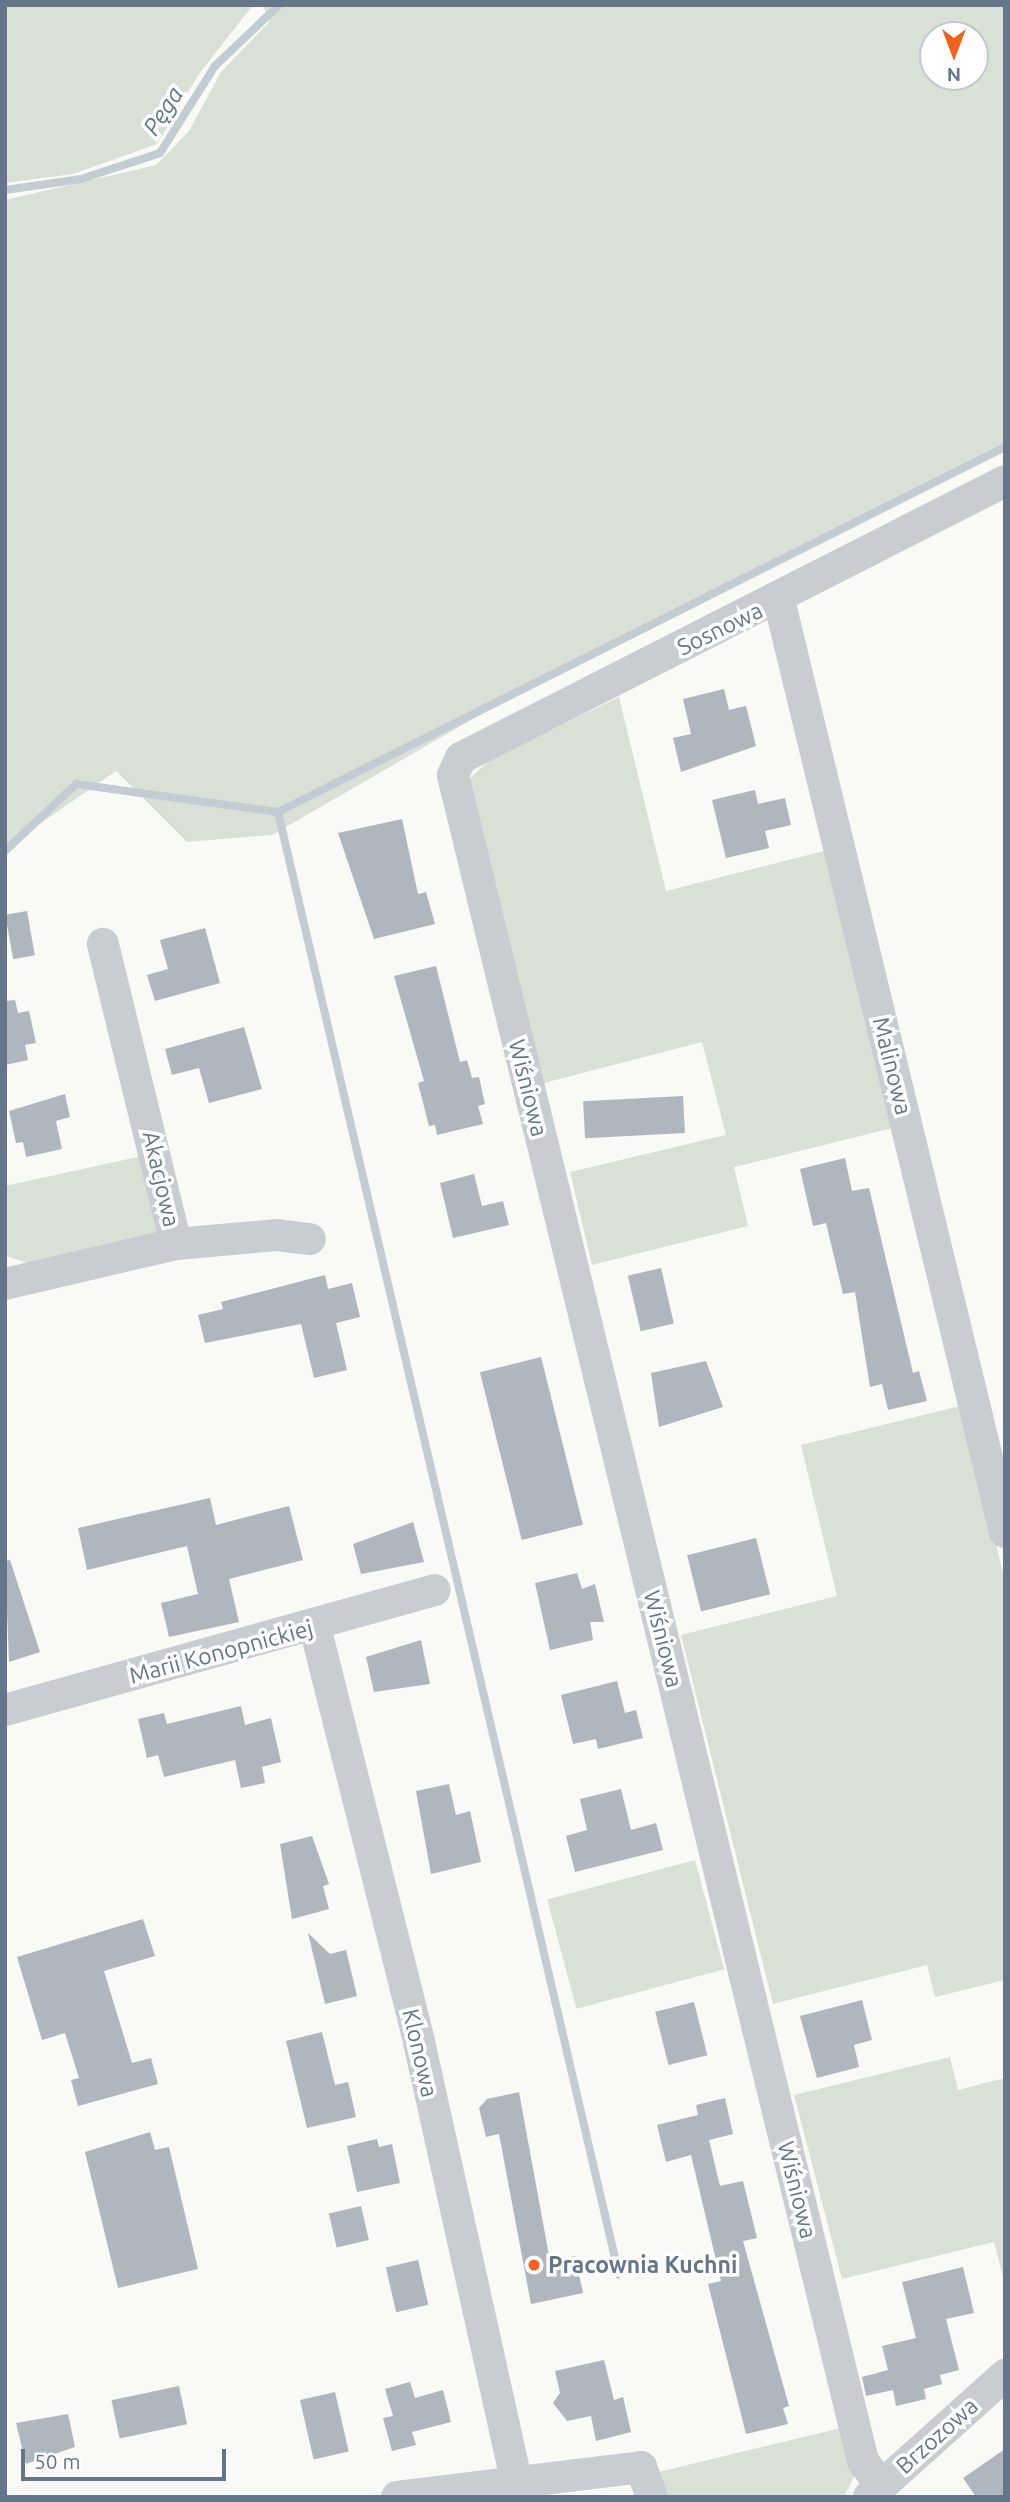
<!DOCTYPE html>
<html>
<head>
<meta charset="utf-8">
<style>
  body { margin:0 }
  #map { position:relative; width:1010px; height:2502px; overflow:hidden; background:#f9f9f6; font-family:Ubuntu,sans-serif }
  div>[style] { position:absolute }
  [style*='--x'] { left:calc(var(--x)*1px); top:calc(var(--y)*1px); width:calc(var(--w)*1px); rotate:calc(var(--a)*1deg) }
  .green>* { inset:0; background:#d9e1d7; transform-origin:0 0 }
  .stream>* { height:8px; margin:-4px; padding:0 4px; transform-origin:4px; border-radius:4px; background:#c2ccd2 }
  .building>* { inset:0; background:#afb6be; transform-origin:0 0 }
  .street>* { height:32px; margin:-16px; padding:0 16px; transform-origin:16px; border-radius:16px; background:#c9ccd0 }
  .dots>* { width:19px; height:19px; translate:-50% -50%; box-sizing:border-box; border:4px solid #fff; border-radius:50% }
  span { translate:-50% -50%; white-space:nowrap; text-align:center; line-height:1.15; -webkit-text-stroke:7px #fff; paint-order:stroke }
  .street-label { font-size:23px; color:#65768a }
  .poi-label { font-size:23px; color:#65768a; font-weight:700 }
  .left { translate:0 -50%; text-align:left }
  .water-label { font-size:24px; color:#617885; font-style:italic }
  .frame { position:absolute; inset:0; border:7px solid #65768a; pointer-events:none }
  .north { position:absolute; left:919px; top:21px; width:70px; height:70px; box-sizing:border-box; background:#fff; border:2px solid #c1c8d0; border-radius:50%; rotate:180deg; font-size:19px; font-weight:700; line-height:28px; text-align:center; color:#65768a }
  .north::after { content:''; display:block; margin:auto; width:24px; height:32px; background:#f5611a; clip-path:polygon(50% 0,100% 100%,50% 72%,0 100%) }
  .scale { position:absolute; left:21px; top:2449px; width:205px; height:32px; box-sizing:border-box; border:4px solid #65768a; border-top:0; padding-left:9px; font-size:21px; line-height:24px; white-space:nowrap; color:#65768a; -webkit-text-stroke:5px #fff; paint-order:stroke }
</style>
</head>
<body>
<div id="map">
  <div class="green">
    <div style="clip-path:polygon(5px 5px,253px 5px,199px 74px,157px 144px,73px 174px,5px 183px)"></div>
    <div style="clip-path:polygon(evenodd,263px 5px,1005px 5px,1005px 451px,811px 540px,561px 668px,272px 835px,187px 842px,116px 771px,5px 848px,5px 200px,156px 165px,189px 131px,221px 72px,269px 22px,263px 5px,933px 35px,975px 35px,975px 77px,933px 77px,933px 35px)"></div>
    <div style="clip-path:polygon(619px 697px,666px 891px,828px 850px,897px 1127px,734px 1167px,748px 1226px,592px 1265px,570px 1172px,726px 1135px,702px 1042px,540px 1084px,469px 779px,491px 759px)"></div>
    <div style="clip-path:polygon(142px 1156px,162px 1233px,34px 1265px,6px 1256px,5px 1186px)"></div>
    <div style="clip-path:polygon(964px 1405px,1005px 1583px,1005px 1980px,935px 1997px,927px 1965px,773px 2004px,681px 1635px,837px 1596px,801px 1445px)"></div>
    <div style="left:695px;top:1860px;width:113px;height:153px;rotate:75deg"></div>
    <div style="clip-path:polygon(950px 2057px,958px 2090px,1005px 2078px,1005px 2284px,994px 2242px,842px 2279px,794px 2095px)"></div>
    <div style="clip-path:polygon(841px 2428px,855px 2475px,844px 2497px,664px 2497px,658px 2472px)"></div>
  </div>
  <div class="stream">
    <div style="--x:5;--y:190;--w:77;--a:-8.2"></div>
    <div style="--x:81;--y:179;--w:83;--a:-18.2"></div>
    <div style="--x:160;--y:153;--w:103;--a:-57.7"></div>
    <div style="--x:215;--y:66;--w:88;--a:-43.6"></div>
    <div style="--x:278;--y:812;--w:1502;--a:76.88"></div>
    <div style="--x:5;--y:851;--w:98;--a:-43.3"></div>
    <div style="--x:76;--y:784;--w:204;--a:7.9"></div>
    <div style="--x:278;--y:812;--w:813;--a:-26.66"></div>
  </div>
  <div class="building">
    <div style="clip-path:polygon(724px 689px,729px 710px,746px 706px,756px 746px,681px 772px,673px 738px,691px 734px,683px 699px)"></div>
    <div style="clip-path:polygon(755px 790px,758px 804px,785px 798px,791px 825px,765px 831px,769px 848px,726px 858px,712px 800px)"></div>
    <div style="clip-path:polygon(402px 819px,418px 894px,426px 892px,435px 924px,374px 939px,338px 833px)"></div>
    <div style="left:27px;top:911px;width:45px;height:22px;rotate:80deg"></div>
    <div style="clip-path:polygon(205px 928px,220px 983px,155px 1001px,147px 975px,168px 969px,160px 940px)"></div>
    <div style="clip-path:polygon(436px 966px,460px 1062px,467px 1060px,472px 1078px,479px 1077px,485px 1104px,478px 1106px,483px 1124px,437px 1135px,435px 1125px,429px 1126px,418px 1083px,424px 1081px,394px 976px)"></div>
    <div style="clip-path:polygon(15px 1000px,18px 1013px,29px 1011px,36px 1043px,25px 1045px,28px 1060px,5px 1065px,5px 1001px)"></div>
    <div style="clip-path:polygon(244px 1027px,262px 1089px,209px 1103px,199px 1068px,172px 1075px,165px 1049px)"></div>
    <div style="clip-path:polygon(65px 1094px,70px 1117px,56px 1121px,62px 1149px,26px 1157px,23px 1142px,16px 1143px,9px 1111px)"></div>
    <div style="left:683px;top:1096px;width:37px;height:100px;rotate:87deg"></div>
    <div style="clip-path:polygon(845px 1158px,852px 1191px,869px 1188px,913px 1373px,919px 1371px,927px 1401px,888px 1410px,882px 1384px,870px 1387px,855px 1292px,843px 1294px,826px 1223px,813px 1226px,800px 1169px)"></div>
    <div style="clip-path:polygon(474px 1174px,482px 1206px,503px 1201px,509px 1225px,453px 1238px,440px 1183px)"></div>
    <div style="left:661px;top:1268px;width:57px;height:34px;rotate:77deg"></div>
    <div style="clip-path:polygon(325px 1275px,328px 1289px,352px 1283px,360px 1317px,336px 1323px,347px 1370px,314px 1378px,301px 1324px,205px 1343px,198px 1315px,223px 1309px,221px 1302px)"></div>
    <div style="left:541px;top:1357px;width:173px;height:63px;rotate:76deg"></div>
    <div style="clip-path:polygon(706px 1361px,723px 1407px,659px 1427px,651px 1373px)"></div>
    <div style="clip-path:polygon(210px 1498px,216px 1525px,289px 1506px,303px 1560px,229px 1579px,239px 1622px,169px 1637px,161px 1603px,198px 1594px,187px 1546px,87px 1570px,78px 1528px)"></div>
    <div style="clip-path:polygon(413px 1522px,424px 1562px,361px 1574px,353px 1544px)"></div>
    <div style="left:756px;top:1538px;width:58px;height:71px;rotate:76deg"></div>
    <div style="clip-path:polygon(10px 1560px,40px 1652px,9px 1662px,5px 1561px)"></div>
    <div style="clip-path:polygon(577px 1573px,582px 1589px,595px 1584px,604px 1622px,590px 1622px,593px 1640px,550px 1650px,535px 1583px)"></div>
    <div style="clip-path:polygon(421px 1640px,430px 1684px,374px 1692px,366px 1657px)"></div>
    <div style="clip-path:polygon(617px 1681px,625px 1713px,636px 1710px,643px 1738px,598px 1749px,596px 1739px,573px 1744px,561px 1695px)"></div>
    <div style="clip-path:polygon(241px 1706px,245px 1725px,271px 1718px,281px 1762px,262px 1767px,265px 1783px,241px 1788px,235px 1760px,164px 1777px,158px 1755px,147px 1758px,138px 1719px,164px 1713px,167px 1724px)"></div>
    <div style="clip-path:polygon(449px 1784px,456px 1815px,470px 1811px,481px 1862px,431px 1874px,416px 1791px)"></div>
    <div style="clip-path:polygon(621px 1789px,631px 1830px,656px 1823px,663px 1850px,575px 1872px,566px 1836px,587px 1830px,580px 1799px)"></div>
    <div style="clip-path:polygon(312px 1836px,329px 1884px,323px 1886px,329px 1909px,292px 1919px,280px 1844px)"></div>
    <div style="clip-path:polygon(143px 1919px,155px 1956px,104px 1971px,132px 2063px,151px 2058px,158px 2084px,78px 2106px,71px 2080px,79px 2078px,65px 2033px,42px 2040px,17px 1957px)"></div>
    <div style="clip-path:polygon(308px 1933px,330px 1954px,346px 1950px,357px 1996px,325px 2004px)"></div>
    <div style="clip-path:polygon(862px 2000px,872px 2040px,854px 2045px,859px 2067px,817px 2078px,800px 2016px)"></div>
    <div style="left:694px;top:2002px;width:55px;height:40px;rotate:76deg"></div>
    <div style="clip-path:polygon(322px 2032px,335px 2085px,348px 2082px,356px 2117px,307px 2128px,286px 2041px)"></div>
    <div style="clip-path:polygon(519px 2092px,550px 2261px,575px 2256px,583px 2293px,531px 2304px,499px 2134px,486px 2137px,479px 2108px,487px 2099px)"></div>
    <div style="clip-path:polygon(725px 2098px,733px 2134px,709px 2140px,720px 2186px,743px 2181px,757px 2238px,743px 2241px,789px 2406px,783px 2408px,788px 2424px,746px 2434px,708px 2284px,721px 2281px,691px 2155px,666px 2162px,657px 2125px,698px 2115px,696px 2105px)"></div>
    <div style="clip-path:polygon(150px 2132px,155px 2150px,169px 2147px,198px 2269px,118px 2288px,85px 2152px)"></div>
    <div style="clip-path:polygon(377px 2139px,379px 2147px,392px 2144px,400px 2183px,357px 2192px,347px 2146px)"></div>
    <div style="left:361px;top:2206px;width:35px;height:33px;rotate:77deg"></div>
    <div style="left:418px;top:2260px;width:46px;height:33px;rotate:77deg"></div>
    <div style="clip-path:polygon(963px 2267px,974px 2313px,946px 2319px,959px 2370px,940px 2375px,942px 2384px,924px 2389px,926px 2399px,896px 2406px,893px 2390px,866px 2396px,862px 2377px,888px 2370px,882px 2346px,916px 2338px,902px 2282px)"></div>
    <div style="clip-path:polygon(604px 2360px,614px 2400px,623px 2397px,631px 2432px,596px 2441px,591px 2416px,567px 2421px,553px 2403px,560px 2393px,555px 2371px)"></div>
    <div style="clip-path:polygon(410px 2382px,415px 2398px,443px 2390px,451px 2422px,412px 2432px,416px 2445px,392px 2451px,383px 2418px,393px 2416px,385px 2389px)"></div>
    <div style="left:179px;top:2386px;width:39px;height:69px;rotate:78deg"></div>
    <div style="left:335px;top:2392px;width:61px;height:36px;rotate:77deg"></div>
    <div style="clip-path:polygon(68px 2414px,75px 2447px,26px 2464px,16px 2423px)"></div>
    <div style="clip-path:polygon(1005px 2449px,1005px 2497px,976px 2497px,963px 2478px)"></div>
  </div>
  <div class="street">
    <div style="--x:779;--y:600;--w:959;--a:76.37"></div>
    <div style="--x:176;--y:1244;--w:100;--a:-5.1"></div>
    <div style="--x:276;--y:1235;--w:34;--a:7"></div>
    <div style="--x:5;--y:1284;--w:176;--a:-13.2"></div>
    <div style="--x:176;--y:1244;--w:309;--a:-103.7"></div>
    <div style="--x:315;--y:1627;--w:428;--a:75.9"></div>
    <div style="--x:419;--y:2042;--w:450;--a:77.5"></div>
    <div style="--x:5;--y:1710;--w:446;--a:-15.6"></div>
    <div style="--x:881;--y:2486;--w:31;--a:-126"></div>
    <div style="--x:863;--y:2461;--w:1735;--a:-103.67"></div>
    <div style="--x:453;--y:775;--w:19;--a:-65"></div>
    <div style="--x:461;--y:758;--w:610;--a:-26.98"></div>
    <div style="--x:397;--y:2497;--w:246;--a:-7"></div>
    <div style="--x:641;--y:2467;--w:32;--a:70"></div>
    <div style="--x:869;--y:2497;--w:183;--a:-41.9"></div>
  </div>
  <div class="dots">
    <div style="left:534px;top:2265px;background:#f5611a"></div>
  </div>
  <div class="street-label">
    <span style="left:720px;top:629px;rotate:-26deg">Sosnowa</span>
    <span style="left:892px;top:1066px;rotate:76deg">Malinowa</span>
    <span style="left:528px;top:1088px;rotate:76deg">Wiśniowa</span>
    <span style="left:161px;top:1179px;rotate:77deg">Akacjowa</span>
    <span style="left:663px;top:1639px;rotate:76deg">Wiśniowa</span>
    <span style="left:221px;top:1652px;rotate:-15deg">Marii Konopnickiej</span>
    <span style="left:420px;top:2053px;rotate:77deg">Klonowa</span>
    <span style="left:797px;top:2190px;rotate:76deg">Wiśniowa</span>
    <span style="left:937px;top:2436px;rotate:-42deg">Brzozowa</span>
  </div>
  <div class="poi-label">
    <span class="left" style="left:548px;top:2265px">Pracownia Kuchni</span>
  </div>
  <div class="water-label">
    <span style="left:163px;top:111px;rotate:-57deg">Pęga</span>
  </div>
  <div class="frame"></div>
  <div class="north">N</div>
  <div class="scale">50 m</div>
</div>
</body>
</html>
